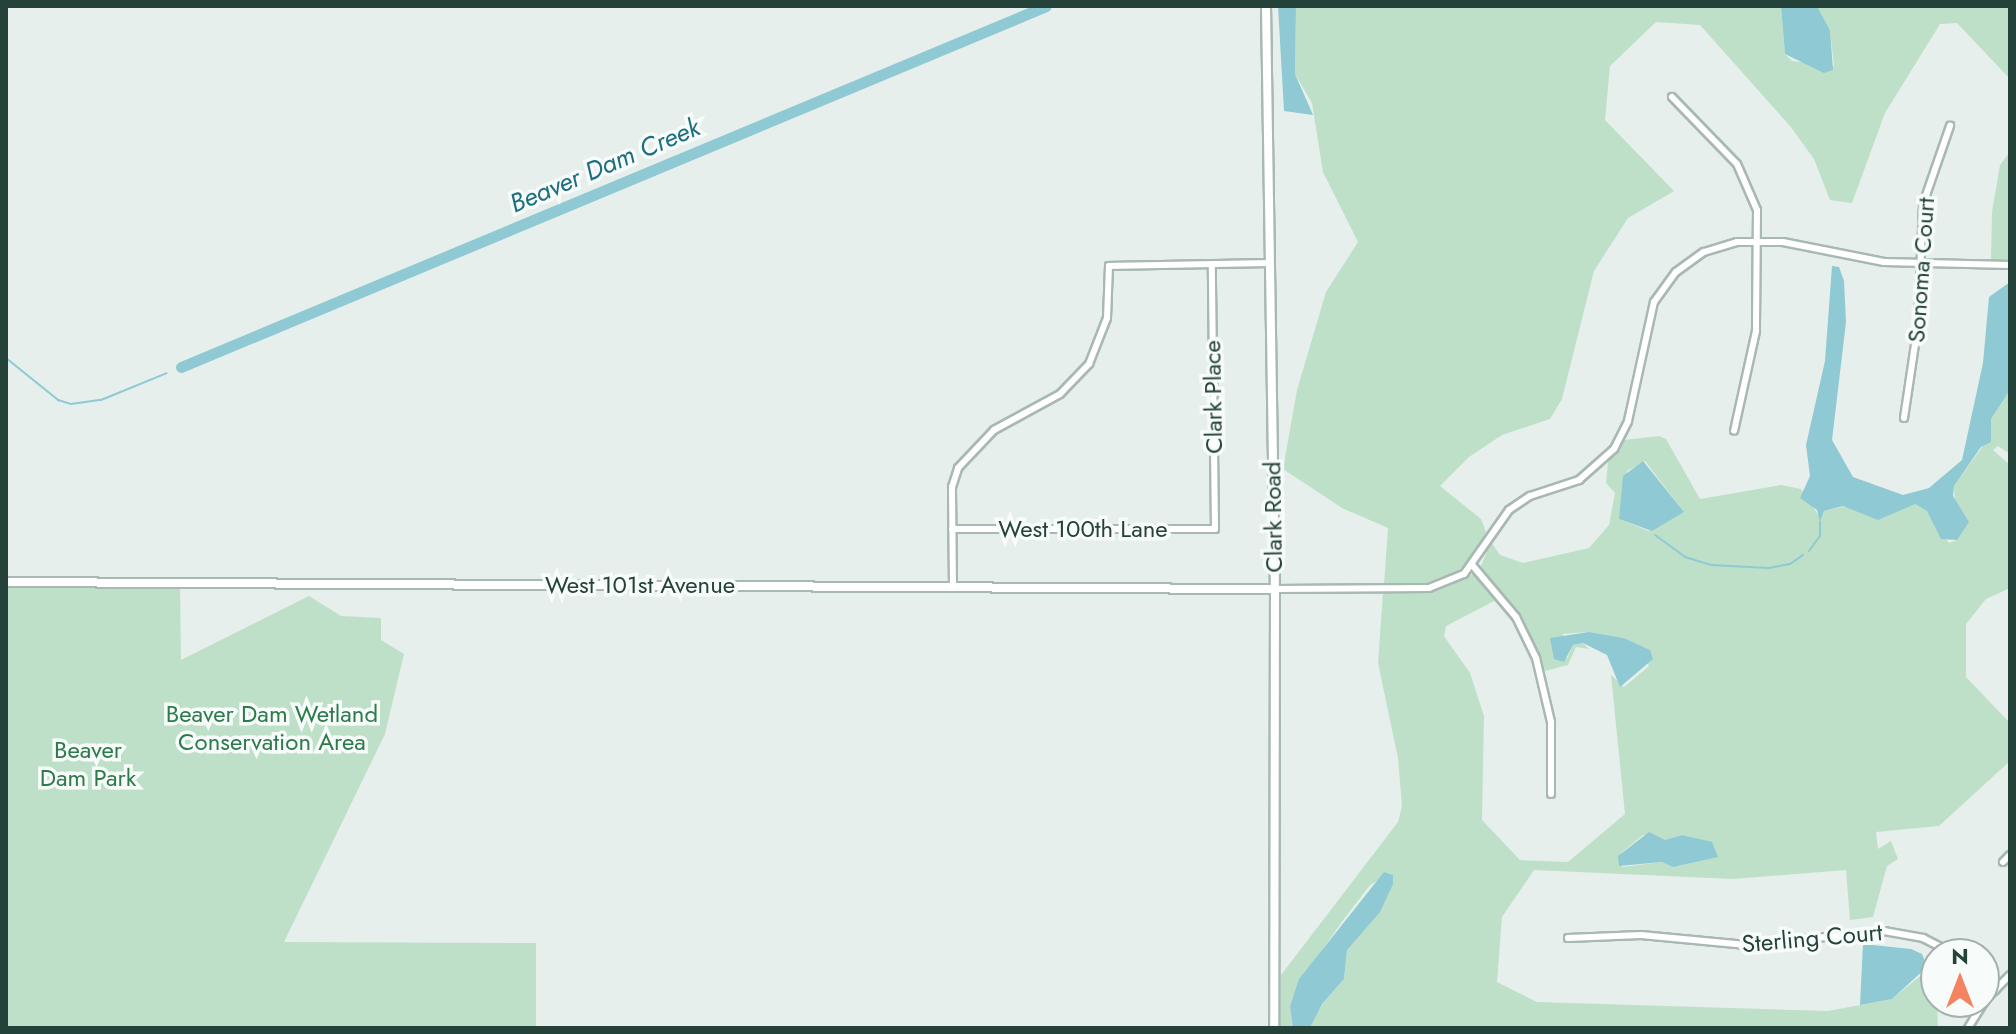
<!DOCTYPE html>
<html>
<head>
<meta charset="utf-8">
<style>
  body { margin:0 }
  #map { position:relative; width:2016px; height:1034px; overflow:hidden; background:#e6efeb; font-family:Jost,sans-serif }
  div>[style] { position:absolute }
  [style*='--x'] { left:calc(var(--x)*1px); top:calc(var(--y)*1px); width:calc(var(--w)*1px); rotate:calc(var(--a)*1deg) }
  .green>* { inset:0; background:#bfe0c8 }
  .water>* { inset:0; background:#8ec9d4 }
  .stream>* { height:2px; margin:-1px; padding:0 1px; transform-origin:1px; border-radius:1px; background:#8ec9d4 }
  .river>* { height:11px; margin:-5.5px; padding:0 5.5px; transform-origin:5.5px; border-radius:5.5px; background:#8ec9d4 }
  .roads { filter:drop-shadow(2px 0 #a8b8b2) drop-shadow(-2px 0 #a8b8b2) drop-shadow(0 2px #a8b8b2) drop-shadow(0 -2px #a8b8b2) }
  .street>* { height:6px; margin:-3px; padding:0 3px; transform-origin:3px; border-radius:3px; background:#fff }
  .secondary>* { height:8px; margin:-4px; padding:0 4px; transform-origin:4px; border-radius:4px; background:#fff }
  span { translate:-50% -50%; white-space:nowrap; text-align:center; line-height:1.15; -webkit-text-stroke:7px #f7fbf9; paint-order:stroke }
  .street-label { font-size:24px; color:#24423a }
  .park-label { font-size:24px; color:#2d7a4b }
  .water-label { font-size:26px; color:#1c6f80; font-style:italic }
  .frame { position:absolute; inset:0; border:8px solid #24423a; pointer-events:none }
  .north { position:absolute; left:1920px; top:938px; width:80px; height:80px; box-sizing:border-box; background:#f7fbf9; border:2px solid #a3b1ad; border-radius:50%; rotate:0deg; font-size:22px; font-weight:700; line-height:32px; text-align:center; color:#24423a }
  .north::after { content:''; display:block; margin:auto; width:28px; height:36px; background:#f4845f; clip-path:polygon(50% 0,100% 100%,50% 72%,0 100%) }
</style>
</head>
<body>
<div id="map">
  <div class="green">
    <div style="clip-path:polygon(1296px 6px,1781px 6px,1785px 54px,1792px 61px,1834px 66px,1830px 30px,1817px 6px,2010px 6px,2010px 79px,1957px 23px,1940px 24px,1885px 113px,1852px 203px,1830px 200px,1814px 159px,1790px 126px,1700px 25px,1656px 22px,1610px 66px,1605px 120px,1674px 191px,1628px 218px,1594px 271px,1562px 399px,1550px 419px,1502px 435px,1469px 457px,1440px 486px,1481px 519px,1486px 532px,1473px 557px,1451px 577px,1433px 584px,1384px 584px,1388px 528px,1342px 508px,1283px 469px,1297px 390px,1326px 292px,1358px 242px,1323px 172px,1312px 103px,1295px 74px)"></div>
    <div style="clip-path:polygon(2010px 152px,2010px 260px,1991px 260px,1992px 212px,2000px 165px)"></div>
    <div style="clip-path:polygon(evenodd,2010px 390px,2010px 454px,1998px 446px,1993px 450px,2010px 465px,2010px 588px,1986px 599px,1966px 624px,1966px 677px,2010px 723px,2010px 761px,1939px 826px,1876px 832px,1878px 849px,1891px 841px,1898px 859px,1887px 866px,1873px 917px,1850px 920px,1846px 870px,1733px 879px,1534px 870px,1502px 917px,1497px 982px,1537px 1002px,1828px 1011px,1892px 999px,1925px 972px,1936px 974px,1938px 1028px,1310px 1028px,1322px 1004px,1344px 979px,1347px 950px,1388px 894px,1391px 873px,1370px 885px,1341px 923px,1297px 986px,1290px 1006px,1293px 1028px,1280px 1028px,1281px 975px,1398px 822px,1402px 806px,1398px 758px,1378px 663px,1383px 593px,1436px 591px,1473px 574px,1498px 599px,1446px 626px,1444px 636px,1470px 673px,1484px 716px,1482px 820px,1520px 860px,1568px 862px,1625px 814px,1611px 675px,1624px 687px,1649px 666px,1640px 646px,1624px 638px,1589px 632px,1563px 634px,1567px 659px,1573px 645px,1583px 643px,1589px 649px,1576px 647px,1568px 665px,1545px 671px,1517px 612px,1480px 568px,1491px 542px,1500px 555px,1523px 563px,1589px 548px,1609px 525px,1615px 493px,1606px 483px,1608px 462px,1624px 440px,1659px 436px,1666px 439px,1700px 499px,1781px 485px,1801px 489px,1821px 519px,1824px 511px,1846px 506px,1881px 519px,1907px 503px,1915px 504px,1927px 511px,1949px 543px,1957px 540px,1954px 486px,1991px 435px,1991px 419px,2010px 390px,1645px 461px,1683px 511px,1649px 531px,1619px 519px,1627px 471px,1645px 461px,2010px 390px,1643px 835px,1665px 840px,1682px 835px,1709px 842px,1696px 861px,1679px 866px,1662px 862px,1622px 867px,1621px 853px,1643px 835px)"></div>
    <div style="clip-path:polygon(180px 584px,181px 660px,309px 596px,341px 616px,381px 618px,381px 640px,404px 654px,385px 734px,284px 942px,536px 943px,536px 1028px,6px 1028px,6px 585px)"></div>
  </div>
  <div class="water">
    <div style="clip-path:polygon(1278px 6px,1296px 6px,1295px 74px,1313px 115px,1284px 111px)"></div>
    <div style="clip-path:polygon(1781px 6px,1817px 6px,1830px 30px,1833px 70px,1824px 73px,1785px 54px)"></div>
    <div style="clip-path:polygon(1832px 266px,1839px 267px,1844px 281px,1846px 322px,1832px 440px,1853px 477px,1903px 495px,1929px 488px,1962px 460px,1983px 363px,1989px 297px,2010px 282px,2010px 390px,1991px 419px,1991px 442px,1981px 447px,1954px 486px,1953px 496px,1969px 522px,1957px 540px,1941px 539px,1927px 511px,1915px 504px,1878px 520px,1843px 506px,1824px 511px,1820px 522px,1817px 510px,1800px 498px,1810px 476px,1806px 445px,1825px 361px)"></div>
    <div style="clip-path:polygon(1643px 461px,1684px 512px,1652px 531px,1619px 519px,1623px 476px)"></div>
    <div style="clip-path:polygon(1589px 632px,1624px 638px,1650px 650px,1653px 659px,1620px 687px,1607px 655px,1583px 643px,1573px 645px,1564px 662px,1554px 659px,1550px 638px)"></div>
    <div style="clip-path:polygon(1649px 832px,1665px 840px,1682px 835px,1712px 842px,1718px 857px,1673px 867px,1662px 862px,1619px 866px,1618px 856px)"></div>
    <div style="clip-path:polygon(1384px 872px,1393px 875px,1393px 884px,1380px 912px,1347px 950px,1344px 979px,1322px 1004px,1310px 1028px,1293px 1028px,1290px 1006px,1299px 979px)"></div>
    <div style="clip-path:polygon(1863px 944px,1911px 949px,1922px 954px,1927px 967px,1892px 999px,1860px 1005px)"></div>
  </div>
  <div class="stream">
    <div style="--x:6;--y:358;--w:67;--a:38.9"></div>
    <div style="--x:58;--y:400;--w:14;--a:17"></div>
    <div style="--x:71;--y:404;--w:30;--a:-8"></div>
    <div style="--x:101;--y:400;--w:71;--a:-22.2"></div>
    <div style="--x:1655;--y:535;--w:37;--a:36"></div>
    <div style="--x:1685;--y:557;--w:27;--a:17"></div>
    <div style="--x:1711;--y:565;--w:58;--a:3"></div>
    <div style="--x:1769;--y:568;--w:21;--a:-11"></div>
    <div style="--x:1790;--y:564;--w:16;--a:-35"></div>
    <div style="--x:1809;--y:551;--w:19;--a:-54"></div>
    <div style="--x:1820;--y:536;--w:14;--a:-90"></div>
  </div>
  <div class="river">
    <div style="--x:181;--y:367;--w:937;--a:-22.65"></div>
  </div>
  <div class="roads">
    <div class="street">
      <div style="--x:1672;--y:97;--w:93;--a:45.9"></div>
      <div style="--x:1737;--y:164;--w:50;--a:66.5"></div>
      <div style="--x:1757;--y:210;--w:121;--a:90.5"></div>
      <div style="--x:1756;--y:331;--w:102;--a:102.4"></div>
      <div style="--x:1904;--y:418;--w:95;--a:-81.5"></div>
      <div style="--x:1918;--y:324;--w:120;--a:-87.6"></div>
      <div style="--x:1923;--y:204;--w:83;--a:-70.9"></div>
      <div style="--x:952;--y:529;--w:263;--a:0"></div>
      <div style="--x:1215;--y:529;--w:264;--a:-90.7"></div>
      <div style="--x:1473;--y:566;--w:67;--a:49.9"></div>
      <div style="--x:1516;--y:617;--w:46;--a:64"></div>
      <div style="--x:1536;--y:658;--w:66;--a:76.8"></div>
      <div style="--x:1551;--y:722;--w:72;--a:90"></div>
      <div style="--x:953;--y:586;--w:99;--a:-90.6"></div>
      <div style="--x:952;--y:487;--w:20;--a:-72"></div>
      <div style="--x:958;--y:468;--w:52;--a:-46.5"></div>
      <div style="--x:994;--y:430;--w:75;--a:-28.6"></div>
      <div style="--x:1060;--y:394;--w:42;--a:-46"></div>
      <div style="--x:1089;--y:364;--w:49;--a:-68.6"></div>
      <div style="--x:1107;--y:318;--w:52;--a:-87.8"></div>
      <div style="--x:1109;--y:266;--w:158;--a:-1.1"></div>
      <div style="--x:1275;--y:589;--w:154;--a:-0.4"></div>
      <div style="--x:1429;--y:588;--w:38;--a:-22"></div>
      <div style="--x:1464;--y:574;--w:78;--a:-54.9"></div>
      <div style="--x:1509;--y:510;--w:25;--a:-34"></div>
      <div style="--x:1530;--y:496;--w:52;--a:-18.1"></div>
      <div style="--x:1579;--y:480;--w:47;--a:-41.5"></div>
      <div style="--x:1614;--y:449;--w:31;--a:-63"></div>
      <div style="--x:1628;--y:421;--w:122;--a:-77.7"></div>
      <div style="--x:1654;--y:302;--w:37;--a:-54"></div>
      <div style="--x:1676;--y:272;--w:34;--a:-36"></div>
      <div style="--x:1704;--y:252;--w:34;--a:-17"></div>
      <div style="--x:1737;--y:242;--w:46;--a:0"></div>
      <div style="--x:1783;--y:242;--w:103;--a:11.2"></div>
      <div style="--x:1884;--y:262;--w:126;--a:1.4"></div>
      <div style="--x:2003;--y:862;--w:10;--a:-45"></div>
      <div style="--x:1568;--y:938;--w:73;--a:-2.4"></div>
      <div style="--x:1641;--y:935;--w:106;--a:5.4"></div>
      <div style="--x:1747;--y:945;--w:138;--a:-5.8"></div>
      <div style="--x:1884;--y:931;--w:40;--a:10"></div>
      <div style="--x:1923;--y:938;--w:36;--a:27"></div>
      <div style="--x:1984;--y:979;--w:16;--a:45"></div>
      <div style="--x:1984;--y:1001;--w:37;--a:-45"></div>
      <div style="--x:1968;--y:1028;--w:31;--a:-58"></div>
    </div>
    <div class="secondary">
      <div style="--x:1266;--y:6;--w:583;--a:89.12"></div>
      <div style="--x:1275;--y:589;--w:439;--a:90.1"></div>
      <div style="--x:6;--y:582;--w:1269;--a:0.32"></div>
    </div>
  </div>
  <div class="street-label">
    <span style="left:1921px;top:270px;rotate:-86deg">Sonoma Court</span>
    <span style="left:1213px;top:397px;rotate:-91deg">Clark Place</span>
    <span style="left:1273px;top:517px;rotate:-91deg">Clark Road</span>
    <span style="left:1083px;top:529px">West 100th Lane</span>
    <span style="left:640px;top:585px">West 101st Avenue</span>
    <span style="left:1812px;top:938px;rotate:-5deg">Sterling Court</span>
  </div>
  <div class="park-label">
    <span style="left:272px;top:728px">Beaver Dam Wetland<br>Conservation Area</span>
    <span style="left:88px;top:764px">Beaver<br>Dam Park</span>
  </div>
  <div class="water-label">
    <span style="left:605px;top:166px;rotate:-23deg">Beaver Dam Creek</span>
  </div>
  <div class="frame"></div>
  <div class="north">N</div>
</div>
</body>
</html>
